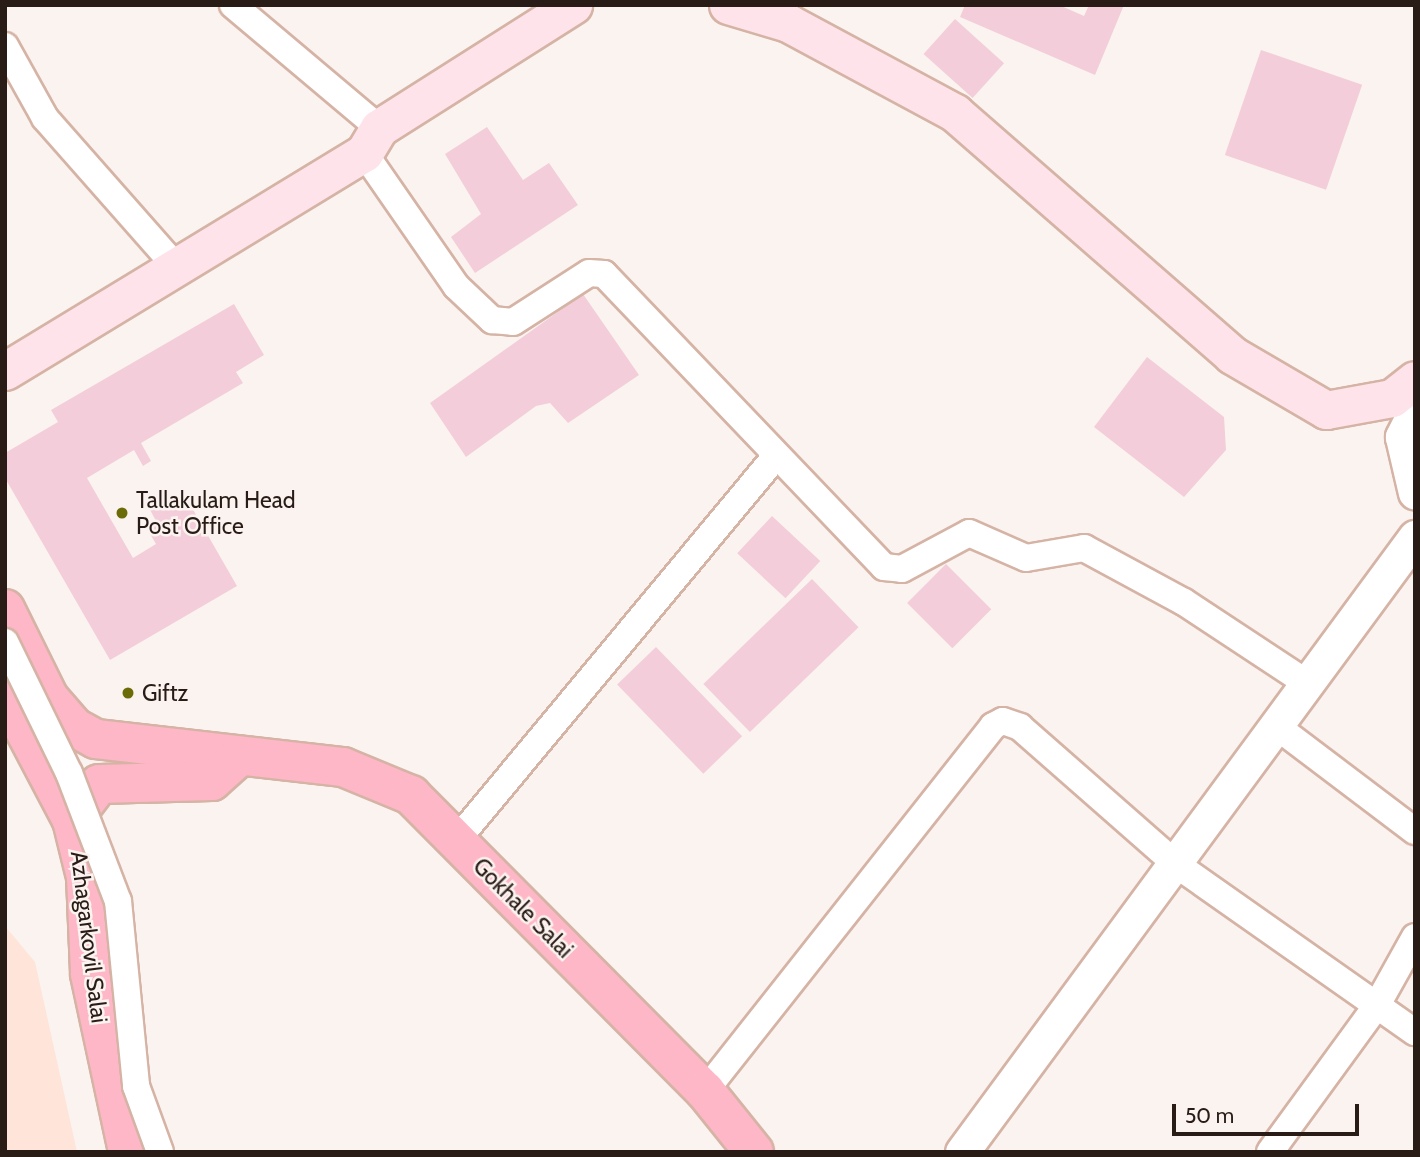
<!DOCTYPE html>
<html>
<head>
<meta charset="utf-8">
<style>
  body { margin:0 }
  #map { position:relative; width:1420px; height:1157px; overflow:hidden; background:#fbf3f0; font-family:Cabin,sans-serif }
  div>[style] { position:absolute }
  [style*='--x'] { left:calc(var(--x)*1px); top:calc(var(--y)*1px); width:calc(var(--w)*1px); rotate:calc(var(--a)*1deg) }
  .built>* { inset:0; background:#fee4d9 }
  .building>* { inset:0; background:#f3ceda; transform-origin:0 0 }
  .roads { filter:drop-shadow(2px 0 #d5b3a5) drop-shadow(-2px 0 #d5b3a5) drop-shadow(0 2px #d5b3a5) drop-shadow(0 -2px #d5b3a5) }
  .minor>* { height:26px; margin:-13px; padding:0 13px; transform-origin:13px; border-radius:13px; background:#fff }
  .tertiary>* { height:33px; margin:-16.5px; padding:0 16.5px; transform-origin:16.5px; border-radius:16.5px; background:#fff }
  .secondary>* { height:37px; margin:-18.5px; padding:0 18.5px; transform-origin:18.5px; border-radius:18.5px; background:#fee4ea }
  .trunk>* { height:38px; margin:-19px; padding:0 19px; transform-origin:19px; border-radius:19px; background:#feb7c6 }
  .bridges { filter:drop-shadow(2px 0 #d5b3a5) drop-shadow(-2px 0 #d5b3a5) drop-shadow(0 2px #d5b3a5) drop-shadow(0 -2px #d5b3a5) }
  .minor-bridge>* { height:26px; margin:-13px; padding:0 13px; transform-origin:13px; border-radius:13px; background:#fff }
  .dots>* { width:19px; height:19px; translate:-50% -50%; box-sizing:border-box; border:4px solid #fbf3f0; border-radius:50% }
  span { translate:-50% -50%; white-space:nowrap; text-align:center; line-height:1.15; -webkit-text-stroke:5px #fbf3f0; paint-order:stroke }
  .poi-label { font-size:23px; color:#291c17 }
  .left { translate:0 -50%; text-align:left }
  .street-label { font-size:23px; color:#291c17 }
  .frame { position:absolute; inset:0; border:7px solid #291c17; pointer-events:none }
  .scale { position:absolute; left:1172px; top:1104px; width:187px; height:32px; box-sizing:border-box; border:4px solid #291c17; border-top:0; padding-left:9px; font-size:21px; line-height:24px; white-space:nowrap; color:#291c17; -webkit-text-stroke:5px #fbf3f0; paint-order:stroke }
</style>
</head>
<body>
<div id="map">
  <div class="built">
    <div style="clip-path:polygon(5px 926px,35px 962px,77px 1152px,5px 1152px)"></div>
  </div>
  <div class="building">
    <div style="clip-path:polygon(965px 5px,1059px 5px,1084px 16px,1089px 5px,1124px 5px,1095px 75px,960px 17px)"></div>
    <div style="left:955px;top:19px;width:66px;height:47px;rotate:42deg"></div>
    <div style="left:1261px;top:50px;width:107px;height:111px;rotate:19deg"></div>
    <div style="clip-path:polygon(487px 127px,523px 180px,549px 163px,578px 205px,475px 273px,451px 237px,481px 214px,445px 154px)"></div>
    <div style="clip-path:polygon(583px 294px,639px 375px,568px 423px,550px 403px,536px 406px,466px 457px,430px 403px)"></div>
    <div style="clip-path:polygon(234px 304px,264px 355px,236px 372px,243px 383px,141px 443px,151px 461px,143px 466px,134px 450px,87px 478px,133px 558px,156px 544px,146px 527px,156px 521px,148px 506px,164px 498px,170px 509px,187px 499px,237px 586px,110px 660px,5px 478px,5px 453px,58px 422px,51px 410px)"></div>
    <div style="clip-path:polygon(1147px 357px,1224px 417px,1226px 450px,1184px 497px,1094px 427px)"></div>
    <div style="left:772px;top:516px;width:66px;height:51px;rotate:43deg"></div>
    <div style="left:946px;top:564px;width:64px;height:55px;rotate:45deg"></div>
    <div style="left:812px;top:579px;width:67px;height:151px;rotate:46deg"></div>
    <div style="left:656px;top:647px;width:124px;height:54px;rotate:46deg"></div>
  </div>
  <div class="roads">
    <div class="minor">
      <div style="--x:233;--y:5;--w:191;--a:40.1"></div>
      <div style="--x:5;--y:46;--w:82;--a:60.9"></div>
      <div style="--x:45;--y:118;--w:193;--a:48.6"></div>
      <div style="--x:364;--y:153;--w:162;--a:55.3"></div>
      <div style="--x:456;--y:286;--w:50;--a:43.4"></div>
      <div style="--x:492;--y:320;--w:21;--a:5"></div>
      <div style="--x:513;--y:322;--w:90;--a:-32.8"></div>
      <div style="--x:589;--y:273;--w:15;--a:4"></div>
      <div style="--x:604;--y:274;--w:405;--a:46.3"></div>
      <div style="--x:884;--y:567;--w:18;--a:6"></div>
      <div style="--x:902;--y:569;--w:76;--a:-28.2"></div>
      <div style="--x:969;--y:533;--w:62;--a:23.7"></div>
      <div style="--x:1026;--y:558;--w:59;--a:-9.8"></div>
      <div style="--x:1084;--y:548;--w:114;--a:28.4"></div>
      <div style="--x:1184;--y:602;--w:147;--a:33.4"></div>
      <div style="--x:1276;--y:726;--w:174;--a:37.1"></div>
      <div style="--x:456;--y:841;--w:501;--a:-50.27"></div>
      <div style="--x:705;--y:1091;--w:465;--a:-51.7"></div>
      <div style="--x:993;--y:726;--w:11;--a:-27"></div>
      <div style="--x:1003;--y:721;--w:18;--a:19"></div>
      <div style="--x:1020;--y:727;--w:209;--a:41.3"></div>
      <div style="--x:1177;--y:865;--w:291;--a:35.1"></div>
      <div style="--x:1270;--y:1152;--w:182;--a:-53.9"></div>
      <div style="--x:1377;--y:1005;--w:78;--a:-60.8"></div>
    </div>
    <div class="tertiary">
      <div style="--x:1415;--y:411;--w:29;--a:117"></div>
      <div style="--x:1402;--y:437;--w:57;--a:76.9"></div>
      <div style="--x:962;--y:1152;--w:764;--a:-53.63"></div>
    </div>
    <div class="secondary">
      <div style="--x:728;--y:5;--w:63;--a:16.7"></div>
      <div style="--x:788;--y:23;--w:190;--a:28.3"></div>
      <div style="--x:955;--y:113;--w:368;--a:41.1"></div>
      <div style="--x:1232;--y:355;--w:109;--a:30.3"></div>
      <div style="--x:1326;--y:410;--w:67;--a:-10.3"></div>
      <div style="--x:1392;--y:398;--w:29;--a:-38"></div>
      <div style="--x:5;--y:371;--w:420;--a:-31.3"></div>
      <div style="--x:364;--y:153;--w:29;--a:-59"></div>
      <div style="--x:379;--y:128;--w:230;--a:-32.4"></div>
    </div>
    <div class="trunk">
      <div style="--x:5;--y:609;--w:99;--a:63.7"></div>
      <div style="--x:49;--y:698;--w:38;--a:49"></div>
      <div style="--x:74;--y:727;--w:25;--a:29"></div>
      <div style="--x:96;--y:739;--w:249;--a:6.5"></div>
      <div style="--x:343;--y:767;--w:74;--a:22.4"></div>
      <div style="--x:411;--y:795;--w:417;--a:45.2"></div>
      <div style="--x:705;--y:1091;--w:78;--a:51.2"></div>
      <div style="--x:5;--y:693;--w:144;--a:62.2"></div>
      <div style="--x:72;--y:820;--w:59;--a:76.2"></div>
      <div style="--x:86;--y:877;--w:97;--a:87.6"></div>
      <div style="--x:90;--y:974;--w:182;--a:77.9"></div>
      <div style="--x:72;--y:820;--w:45;--a:-53.1"></div>
      <div style="--x:99;--y:784;--w:113;--a:-1.5"></div>
      <div style="--x:212;--y:781;--w:36;--a:-42"></div>
    </div>
  </div>
  <div class="bridges">
    <div class="minor-bridge">
      <div style="--x:5;--y:642;--w:146;--a:64"></div>
      <div style="--x:69;--y:773;--w:137;--a:69.1"></div>
      <div style="--x:118;--y:901;--w:186;--a:84.4"></div>
      <div style="--x:136;--y:1086;--w:70;--a:70"></div>
    </div>
  </div>
  <div class="dots">
    <div style="left:122px;top:513px;background:#6b6b08"></div>
    <div style="left:128px;top:693px;background:#6b6b08"></div>
  </div>
  <div class="poi-label">
    <span class="left" style="left:136px;top:513px">Tallakulam Head<br>Post Office</span>
    <span class="left" style="left:142px;top:693px">Giftz</span>
  </div>
  <div class="street-label">
    <span style="left:523px;top:908px;rotate:45deg">Gokhale Salai</span>
    <span style="left:89px;top:937px;rotate:83deg">Azhagarkovil Salai</span>
  </div>
  <div class="frame"></div>
  <div class="scale">50 m</div>
</div>
</body>
</html>
